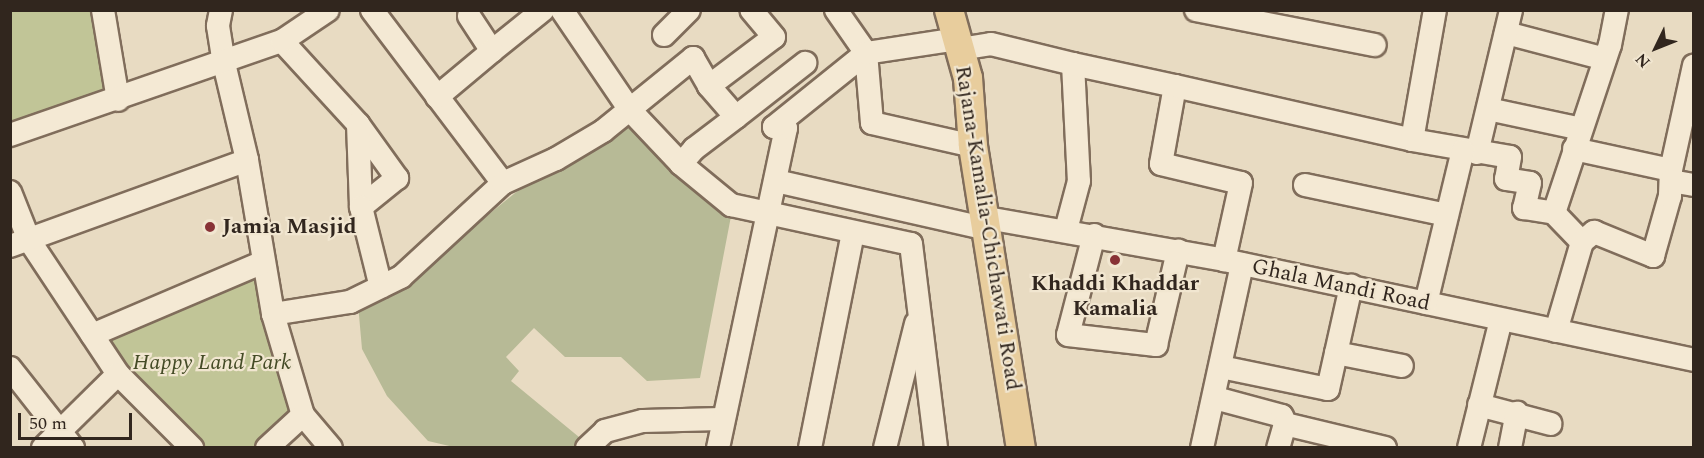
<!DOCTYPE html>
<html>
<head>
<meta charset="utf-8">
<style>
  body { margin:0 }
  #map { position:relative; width:1704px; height:458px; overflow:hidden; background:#e8dbc2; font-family:Spectral,serif }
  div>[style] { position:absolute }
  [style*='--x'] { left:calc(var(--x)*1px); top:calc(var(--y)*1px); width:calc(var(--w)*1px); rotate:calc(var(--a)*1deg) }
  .green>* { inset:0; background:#c1c597 }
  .cemetery>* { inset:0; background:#b7ba96 }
  .roads { filter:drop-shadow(2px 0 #806d5b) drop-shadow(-2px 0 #806d5b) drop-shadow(0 2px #806d5b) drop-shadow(0 -2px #806d5b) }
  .minor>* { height:22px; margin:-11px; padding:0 11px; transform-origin:11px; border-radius:11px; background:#f4e9d4 }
  .major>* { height:28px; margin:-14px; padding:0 14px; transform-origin:14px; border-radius:14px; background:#e8cd9d }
  .dots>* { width:16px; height:16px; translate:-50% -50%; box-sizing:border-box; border:3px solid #f1e6d0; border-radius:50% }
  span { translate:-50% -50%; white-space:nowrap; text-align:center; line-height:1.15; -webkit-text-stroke:4.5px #f1e6d0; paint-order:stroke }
  .poi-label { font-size:22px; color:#31261e; font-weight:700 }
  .left { translate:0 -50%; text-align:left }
  .street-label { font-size:22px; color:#31261e }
  .park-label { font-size:22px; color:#444b26; font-style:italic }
  .frame { position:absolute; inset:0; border:12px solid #31261e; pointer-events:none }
  .north { position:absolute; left:1626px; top:18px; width:60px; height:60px; -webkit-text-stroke:4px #f1e6d0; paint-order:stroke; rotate:227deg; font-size:16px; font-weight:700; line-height:24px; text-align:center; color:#31261e }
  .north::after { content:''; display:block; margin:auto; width:21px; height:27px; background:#31261e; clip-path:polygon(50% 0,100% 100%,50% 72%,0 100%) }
  .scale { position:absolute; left:18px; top:413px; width:114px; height:27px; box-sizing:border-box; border:3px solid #31261e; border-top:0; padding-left:8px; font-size:18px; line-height:21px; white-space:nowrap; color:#31261e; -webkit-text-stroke:4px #f1e6d0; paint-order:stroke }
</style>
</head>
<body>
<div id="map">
  <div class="green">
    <div style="clip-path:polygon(11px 11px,91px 11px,105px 90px,11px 126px)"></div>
    <div style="clip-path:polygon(263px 262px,303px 415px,267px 447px,196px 447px,93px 335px)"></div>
  </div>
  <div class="cemetery">
    <div style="clip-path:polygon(631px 118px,732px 211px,700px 378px,647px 381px,621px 357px,565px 357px,534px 328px,506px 357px,519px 371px,511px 381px,585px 442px,581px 447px,458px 448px,428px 441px,387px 396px,362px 349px,358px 304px,438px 256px,515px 193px)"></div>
  </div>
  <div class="roads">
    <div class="minor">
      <div style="--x:103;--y:10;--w:91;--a:80.5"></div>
      <div style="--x:221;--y:10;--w:16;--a:101"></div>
      <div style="--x:218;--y:26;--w:33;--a:81"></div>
      <div style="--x:223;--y:59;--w:104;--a:76.6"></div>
      <div style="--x:247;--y:160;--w:156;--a:80.4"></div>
      <div style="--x:273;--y:314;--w:105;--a:73.5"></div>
      <div style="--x:303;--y:415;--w:43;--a:49.7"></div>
      <div style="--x:372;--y:10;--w:217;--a:52.9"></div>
      <div style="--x:562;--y:10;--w:121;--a:55.8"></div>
      <div style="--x:630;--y:110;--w:74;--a:46.6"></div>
      <div style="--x:681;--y:164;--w:65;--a:39.4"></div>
      <div style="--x:731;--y:205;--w:184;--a:12.2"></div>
      <div style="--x:911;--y:244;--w:206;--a:83"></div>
      <div style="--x:836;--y:10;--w:52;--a:55.1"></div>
      <div style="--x:866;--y:53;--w:70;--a:85.1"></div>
      <div style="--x:872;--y:123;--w:104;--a:12.8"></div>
      <div style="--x:1196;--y:10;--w:182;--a:11.1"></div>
      <div style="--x:469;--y:16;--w:42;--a:56.7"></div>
      <div style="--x:492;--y:51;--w:65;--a:-38.8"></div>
      <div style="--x:1506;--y:33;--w:102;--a:14.7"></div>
      <div style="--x:664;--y:35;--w:35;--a:-45"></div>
      <div style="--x:282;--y:41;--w:113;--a:47.5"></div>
      <div style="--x:358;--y:124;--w:67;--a:54.2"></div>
      <div style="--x:397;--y:178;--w:46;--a:141.1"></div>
      <div style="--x:960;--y:49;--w:31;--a:-9"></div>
      <div style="--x:991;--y:44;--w:84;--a:13.7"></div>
      <div style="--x:1073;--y:64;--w:117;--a:87.1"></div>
      <div style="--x:1079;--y:181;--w:51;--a:104.9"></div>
      <div style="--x:1073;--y:64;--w:104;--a:12.2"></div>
      <div style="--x:1175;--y:86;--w:79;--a:100.2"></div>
      <div style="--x:1161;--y:164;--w:82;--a:13.4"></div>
      <div style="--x:1241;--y:183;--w:79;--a:102.4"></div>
      <div style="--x:1175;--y:86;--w:243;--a:12.8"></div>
      <div style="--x:1412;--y:140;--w:99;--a:9.8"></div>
      <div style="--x:1510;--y:157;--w:22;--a:100"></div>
      <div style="--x:1506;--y:179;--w:24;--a:9"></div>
      <div style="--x:1530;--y:183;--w:26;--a:103"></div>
      <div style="--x:1524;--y:208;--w:30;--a:9"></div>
      <div style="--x:1554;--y:213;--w:40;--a:46"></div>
      <div style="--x:1582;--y:242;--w:16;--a:-40"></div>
      <div style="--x:1594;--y:232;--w:64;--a:22.1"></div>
      <div style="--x:1653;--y:256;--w:62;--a:-74.2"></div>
      <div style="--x:1670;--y:196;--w:26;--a:-88"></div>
      <div style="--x:1671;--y:170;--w:107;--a:-77.6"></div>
      <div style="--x:437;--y:97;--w:72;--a:-39.9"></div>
      <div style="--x:1488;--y:109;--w:95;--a:12.1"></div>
      <div style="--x:736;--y:117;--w:88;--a:-38"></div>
      <div style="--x:358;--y:124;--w:83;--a:87.9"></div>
      <div style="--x:361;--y:207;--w:82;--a:76"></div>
      <div style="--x:10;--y:135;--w:288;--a:-19.1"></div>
      <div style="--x:282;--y:41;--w:55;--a:-34"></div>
      <div style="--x:1412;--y:140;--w:132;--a:-80"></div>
      <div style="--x:1574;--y:149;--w:99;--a:12.2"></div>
      <div style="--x:1477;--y:153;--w:147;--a:-76.6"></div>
      <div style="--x:681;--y:164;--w:20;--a:-49"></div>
      <div style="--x:694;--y:149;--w:53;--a:-37.3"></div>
      <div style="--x:736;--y:117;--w:41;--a:-131.1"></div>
      <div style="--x:776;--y:181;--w:217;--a:12.8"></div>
      <div style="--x:1671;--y:181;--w:23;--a:10"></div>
      <div style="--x:1305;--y:185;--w:145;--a:11.9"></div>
      <div style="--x:10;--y:192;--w:52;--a:68.4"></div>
      <div style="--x:29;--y:240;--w:161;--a:56.4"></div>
      <div style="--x:118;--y:374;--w:105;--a:45"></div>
      <div style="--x:1554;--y:213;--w:177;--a:-71.6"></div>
      <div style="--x:1610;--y:45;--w:36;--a:-79"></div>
      <div style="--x:987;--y:218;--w:241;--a:10"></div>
      <div style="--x:1224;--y:260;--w:481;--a:12"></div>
      <div style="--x:1094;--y:235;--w:103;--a:104.6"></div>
      <div style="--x:1068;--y:335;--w:89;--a:6.5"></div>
      <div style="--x:1156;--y:345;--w:97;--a:-76.8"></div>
      <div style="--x:10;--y:246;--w:252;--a:-19.9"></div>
      <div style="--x:1426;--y:303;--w:157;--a:-76.4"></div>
      <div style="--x:273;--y:314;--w:78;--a:-8.9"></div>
      <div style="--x:350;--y:302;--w:57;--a:-26.1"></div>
      <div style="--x:401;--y:277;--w:139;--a:-42.7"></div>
      <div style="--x:503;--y:183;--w:58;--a:-24.4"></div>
      <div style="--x:556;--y:159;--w:55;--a:-30.8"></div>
      <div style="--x:603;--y:131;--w:116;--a:-39"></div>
      <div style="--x:693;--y:58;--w:32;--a:60"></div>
      <div style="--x:709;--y:86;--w:81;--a:-37"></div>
      <div style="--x:774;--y:37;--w:35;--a:-130"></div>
      <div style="--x:1556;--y:331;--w:93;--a:-73.7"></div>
      <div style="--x:92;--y:335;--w:186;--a:-23.1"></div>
      <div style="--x:1336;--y:353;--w:67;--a:11.1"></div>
      <div style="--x:1221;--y:367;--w:109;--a:11.6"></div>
      <div style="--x:1328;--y:389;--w:106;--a:-77.4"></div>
      <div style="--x:10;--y:368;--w:102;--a:51.8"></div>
      <div style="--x:1215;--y:398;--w:69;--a:15"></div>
      <div style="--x:1282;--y:416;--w:9;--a:69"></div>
      <div style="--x:1285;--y:424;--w:25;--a:106"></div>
      <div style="--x:1479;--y:405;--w:74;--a:14.8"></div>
      <div style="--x:1285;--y:424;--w:103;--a:13.5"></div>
      <div style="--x:43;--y:448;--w:105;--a:-44.6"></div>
      <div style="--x:267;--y:448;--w:49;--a:-42.5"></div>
      <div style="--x:587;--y:448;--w:25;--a:-43"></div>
      <div style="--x:605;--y:431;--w:39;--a:-15"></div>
      <div style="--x:643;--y:421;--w:78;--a:-1.5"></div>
      <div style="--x:718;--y:448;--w:327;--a:-78"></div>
      <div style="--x:786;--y:128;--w:12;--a:-175"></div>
      <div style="--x:774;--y:127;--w:118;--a:-38.8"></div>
      <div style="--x:866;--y:53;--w:92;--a:-8.7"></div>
      <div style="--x:810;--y:448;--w:219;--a:-78.7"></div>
      <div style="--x:885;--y:448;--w:128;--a:-76"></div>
      <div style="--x:1202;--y:448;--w:188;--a:-77.7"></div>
      <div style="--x:1469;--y:448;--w:132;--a:-76"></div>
      <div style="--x:1510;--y:448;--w:36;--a:-79"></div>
    </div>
    <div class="major">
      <div style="--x:949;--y:10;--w:71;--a:74.4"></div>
      <div style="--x:968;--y:78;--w:68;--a:85.8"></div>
      <div style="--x:973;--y:146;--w:306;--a:81"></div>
    </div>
  </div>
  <div class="dots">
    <div style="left:210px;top:227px;background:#883236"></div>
    <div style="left:1115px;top:260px;background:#883236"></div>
  </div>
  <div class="poi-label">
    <span class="left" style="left:222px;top:227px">Jamia Masjid</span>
    <span style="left:1115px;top:296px">Khaddi Khaddar<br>Kamalia</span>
  </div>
  <div class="street-label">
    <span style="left:988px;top:228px;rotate:81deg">Rajana-Kamalia-Chichawati Road</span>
    <span style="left:1341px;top:285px;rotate:12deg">Ghala Mandi Road</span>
  </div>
  <div class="park-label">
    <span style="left:212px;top:363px">Happy Land Park</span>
  </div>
  <div class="frame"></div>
  <div class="north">N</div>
  <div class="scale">50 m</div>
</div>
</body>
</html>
